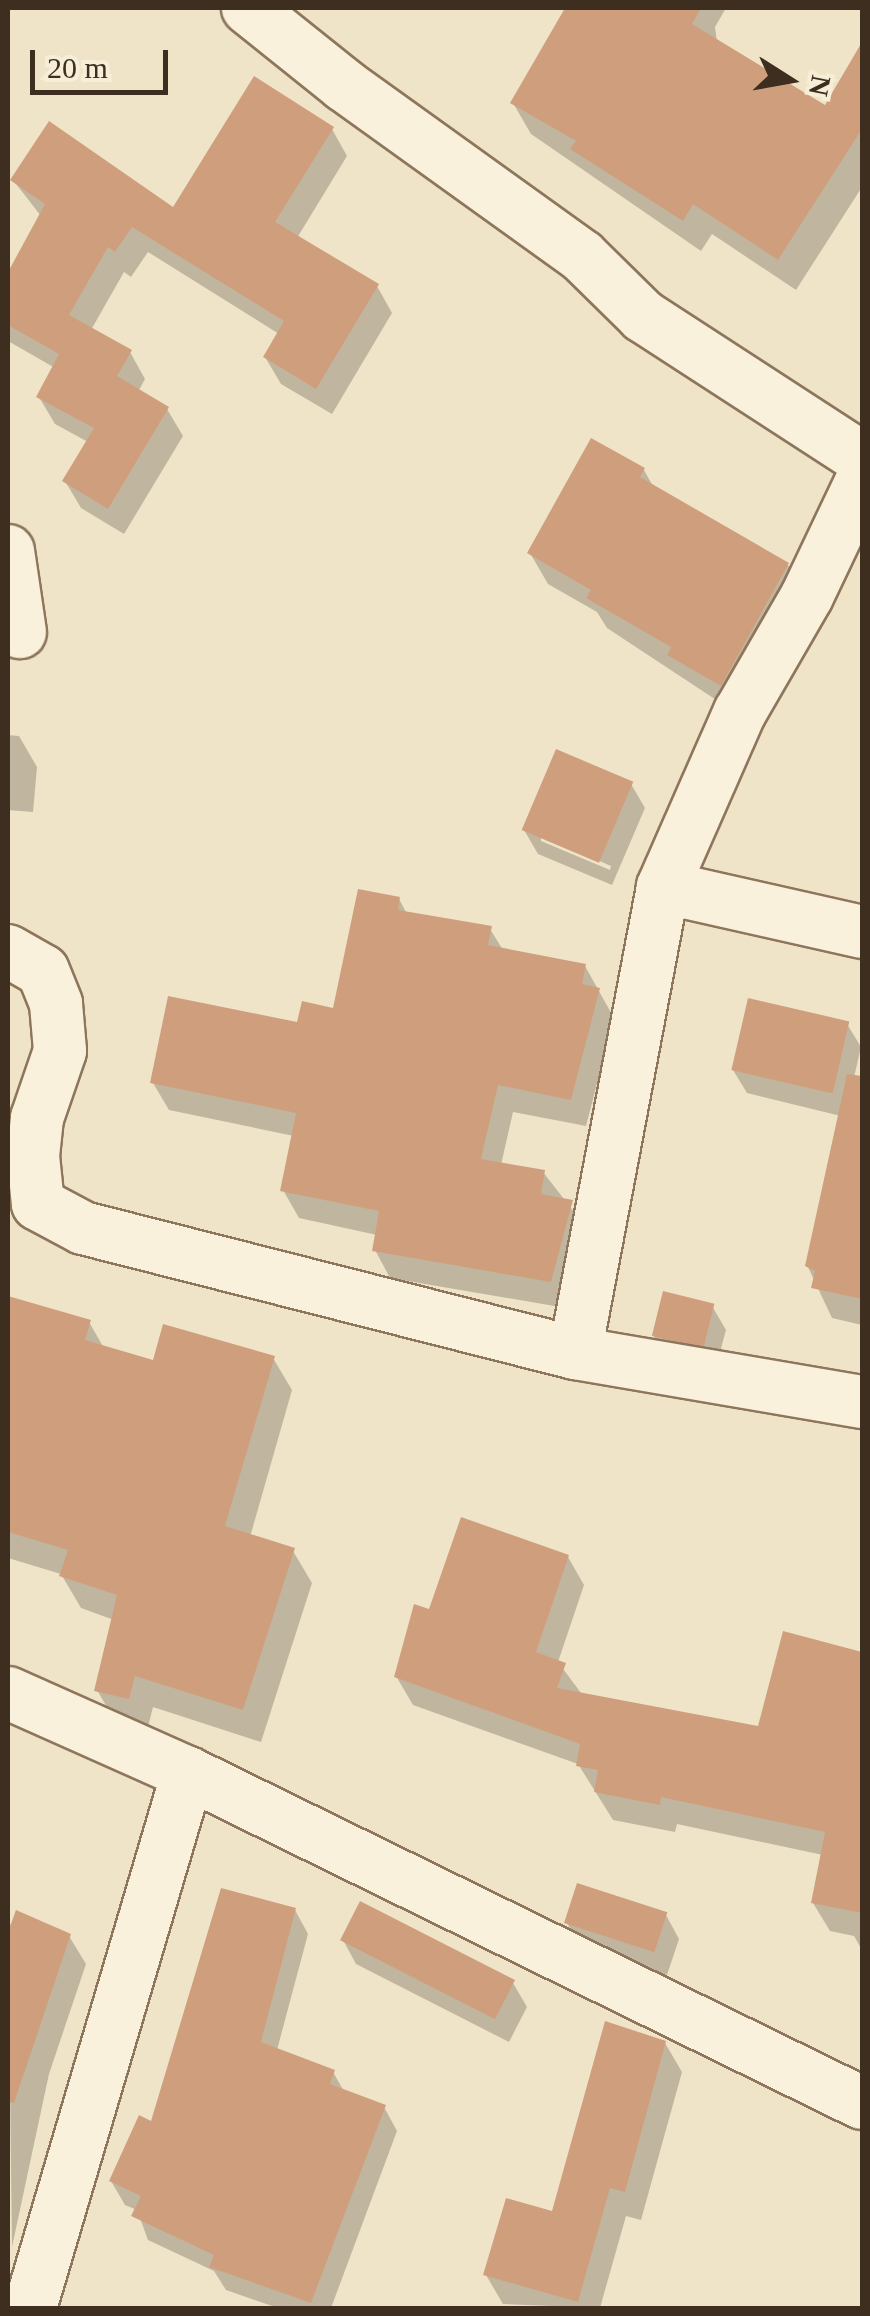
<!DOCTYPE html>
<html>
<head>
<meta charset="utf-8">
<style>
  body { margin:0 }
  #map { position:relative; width:870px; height:2316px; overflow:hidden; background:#f0e4c8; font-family:"Times New Roman",serif }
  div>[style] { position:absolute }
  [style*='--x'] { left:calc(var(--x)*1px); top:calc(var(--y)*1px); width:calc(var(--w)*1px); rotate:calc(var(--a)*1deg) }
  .shadow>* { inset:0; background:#0003 }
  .building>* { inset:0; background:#cf9f7d; transform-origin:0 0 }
  .roads { filter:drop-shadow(2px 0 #8d765c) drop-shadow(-2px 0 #8d765c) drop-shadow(0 2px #8d765c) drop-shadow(0 -2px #8d765c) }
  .street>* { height:52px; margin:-26px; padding:0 26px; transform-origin:26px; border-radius:26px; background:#faf1dc }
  span { translate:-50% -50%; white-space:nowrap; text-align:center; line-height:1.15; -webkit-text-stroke:8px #f7eed8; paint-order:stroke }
  .frame { position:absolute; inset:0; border:10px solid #3d2e20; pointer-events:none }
  .north { position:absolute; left:740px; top:30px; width:100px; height:100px; -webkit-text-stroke:8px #f7eed8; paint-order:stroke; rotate:101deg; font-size:28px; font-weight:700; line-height:40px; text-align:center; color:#3d2e20 }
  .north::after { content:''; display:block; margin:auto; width:35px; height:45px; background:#3d2e20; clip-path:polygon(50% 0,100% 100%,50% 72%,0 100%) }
  .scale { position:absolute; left:30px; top:50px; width:138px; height:45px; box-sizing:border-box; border:5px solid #3d2e20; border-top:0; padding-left:12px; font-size:30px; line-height:35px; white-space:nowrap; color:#3d2e20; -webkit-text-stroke:8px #f7eed8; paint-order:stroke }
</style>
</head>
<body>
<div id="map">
  <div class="shadow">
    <div style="clip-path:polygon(568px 8px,726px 8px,715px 27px,717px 42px,826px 108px,862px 47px,862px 187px,796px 290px,712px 234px,701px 251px,531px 134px,513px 103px)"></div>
    <div style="clip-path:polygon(332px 129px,347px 156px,297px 238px,377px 286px,392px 313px,332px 414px,281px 384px,265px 357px,279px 334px,148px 252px,131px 277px,124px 272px,91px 330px,130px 352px,145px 379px,138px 392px,167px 409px,183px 436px,124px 534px,81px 508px,65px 481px,88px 442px,55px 424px,39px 397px,55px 368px,8px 341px,8px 277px,41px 216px,13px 180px,173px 210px)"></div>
    <div style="clip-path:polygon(644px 470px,654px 488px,788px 565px,805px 596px,739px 715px,607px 628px,597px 612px,548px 584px,530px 553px)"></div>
    <div style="clip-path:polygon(8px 735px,19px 736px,37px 767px,33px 812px,8px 810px)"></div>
    <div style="clip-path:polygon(evenodd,631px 784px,645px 808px,612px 885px,538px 854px,524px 830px,631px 784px,541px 836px,611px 866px,610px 870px,541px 841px,541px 836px)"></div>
    <div style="clip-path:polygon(399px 899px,407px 914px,490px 929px,503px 950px,585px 966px,614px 1018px,586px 1126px,513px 1112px,501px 1165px,543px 1172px,588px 1230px,566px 1308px,390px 1278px,375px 1250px,377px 1235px,299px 1218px,283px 1190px,294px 1136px,169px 1110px,153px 1083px,335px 1011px)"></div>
    <div style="clip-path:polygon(847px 1024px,861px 1047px,845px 1117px,747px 1093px,733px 1070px)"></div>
    <div style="clip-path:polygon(8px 1129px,20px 1152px,8px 1200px)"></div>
    <div style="clip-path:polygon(835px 1140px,862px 1145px,862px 1325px,832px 1318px,807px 1265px)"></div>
    <div style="clip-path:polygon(8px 1298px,89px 1322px,104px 1348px,155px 1363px,273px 1358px,292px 1390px,250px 1537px,293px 1551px,312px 1583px,261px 1742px,153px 1707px,147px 1731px,116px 1723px,97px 1690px,114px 1620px,81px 1608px,61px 1574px,8px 1558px)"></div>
    <div style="clip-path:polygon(712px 1306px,726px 1330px,716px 1367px,667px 1359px,653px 1335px)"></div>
    <div style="clip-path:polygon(568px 1557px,584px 1585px,558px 1662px,581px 1693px,760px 1729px,785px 1634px,862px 1655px,862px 1950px,854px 1936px,830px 1931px,813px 1903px,823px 1855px,677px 1824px,675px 1832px,613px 1820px,578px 1764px,413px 1705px,396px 1676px,431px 1612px)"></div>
    <div style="clip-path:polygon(295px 1910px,308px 1934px,277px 2050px,333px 2072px,345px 2093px,384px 2107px,397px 2131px,331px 2308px,278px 2308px,226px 2290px,214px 2271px,148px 2240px,137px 2210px,125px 2205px,111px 2181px)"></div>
    <div style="clip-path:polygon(666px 1915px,679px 1939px,667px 1975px,581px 1947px,567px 1923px)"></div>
    <div style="clip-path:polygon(8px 1924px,69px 1936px,86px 1964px,49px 2074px,12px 2247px)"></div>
    <div style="clip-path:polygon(343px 1940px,513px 1983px,527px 2007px,509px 2042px,356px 1964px)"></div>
    <div style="clip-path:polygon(665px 2043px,682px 2072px,641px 2220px,626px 2216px,600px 2308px,503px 2304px,486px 2275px,553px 2215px)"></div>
  </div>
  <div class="building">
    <div style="clip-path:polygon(565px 8px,701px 8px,692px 24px,825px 105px,862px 42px,862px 129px,778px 260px,693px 204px,683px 221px,570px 149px,576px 141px,510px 103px)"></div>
    <div style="clip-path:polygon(254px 76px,334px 127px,275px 222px,379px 284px,316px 389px,263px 357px,284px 321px,132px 227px,115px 252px,108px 247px,69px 315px,132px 350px,117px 376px,169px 407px,108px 509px,62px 481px,94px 428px,36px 397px,59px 354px,8px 325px,8px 272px,45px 204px,10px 180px,49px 121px,173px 207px)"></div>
    <div style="clip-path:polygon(591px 438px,645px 468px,640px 477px,789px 563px,721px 686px,667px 655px,671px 647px,586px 598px,591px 590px,527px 553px)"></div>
    <div style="left:556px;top:749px;width:84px;height:88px;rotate:23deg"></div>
    <div style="clip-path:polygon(358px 889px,400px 897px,398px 910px,492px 926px,488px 945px,586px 964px,582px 984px,600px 988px,571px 1100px,498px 1085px,481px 1159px,545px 1170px,541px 1194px,573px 1200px,551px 1282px,372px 1251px,379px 1211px,280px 1191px,296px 1113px,150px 1083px,168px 996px,297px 1022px,302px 1001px,333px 1008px)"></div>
    <div style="left:748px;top:998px;width:104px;height:74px;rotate:13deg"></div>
    <div style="clip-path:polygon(847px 1074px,862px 1076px,862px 1299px,811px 1288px,815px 1271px,805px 1266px)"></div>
    <div style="left:663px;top:1291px;width:53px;height:46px;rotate:14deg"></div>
    <div style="clip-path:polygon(8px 1296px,91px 1320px,85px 1340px,153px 1360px,163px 1324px,275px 1356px,225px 1526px,295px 1548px,243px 1710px,135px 1676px,129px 1699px,94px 1691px,117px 1595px,59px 1576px,68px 1550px,8px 1532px)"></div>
    <div style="clip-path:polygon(461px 1517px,569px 1555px,536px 1652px,566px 1663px,557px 1688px,758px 1726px,783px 1631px,862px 1652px,862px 1913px,811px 1903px,825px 1832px,661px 1797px,660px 1805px,594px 1792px,598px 1770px,576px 1766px,580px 1744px,394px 1677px,414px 1604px,429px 1609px)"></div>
    <div style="left:577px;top:1883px;width:95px;height:42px;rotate:18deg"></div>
    <div style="clip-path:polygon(221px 1888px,296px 1908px,261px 2042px,335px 2070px,330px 2084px,386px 2105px,311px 2303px,209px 2267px,214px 2255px,131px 2216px,141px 2196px,109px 2181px,139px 2115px,151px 2121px)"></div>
    <div style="left:360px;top:1901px;width:174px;height:44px;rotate:27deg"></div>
    <div style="clip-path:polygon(16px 1910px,71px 1934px,14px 2103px,8px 2102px,8px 1932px)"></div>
    <div style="clip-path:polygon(605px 2021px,666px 2041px,625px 2192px,610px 2188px,578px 2302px,483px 2275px,506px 2198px,552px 2211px)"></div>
  </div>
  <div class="roads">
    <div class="street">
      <div style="--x:248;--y:8;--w:123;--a:38.7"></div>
      <div style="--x:344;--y:85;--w:293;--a:35.7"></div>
      <div style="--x:582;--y:256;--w:86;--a:44.5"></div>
      <div style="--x:643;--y:316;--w:261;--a:33"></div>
      <div style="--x:8;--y:551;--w:82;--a:81.6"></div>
      <div style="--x:663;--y:887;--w:204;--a:12.7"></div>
      <div style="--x:8;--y:951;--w:40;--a:29.7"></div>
      <div style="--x:43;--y:971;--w:35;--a:68"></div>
      <div style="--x:56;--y:1004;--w:47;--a:85.1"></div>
      <div style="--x:60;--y:1051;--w:71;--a:108.9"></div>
      <div style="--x:37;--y:1118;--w:38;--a:96"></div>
      <div style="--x:33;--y:1156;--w:48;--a:84.1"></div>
      <div style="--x:38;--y:1204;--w:51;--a:28.1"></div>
      <div style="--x:83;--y:1228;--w:508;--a:14.26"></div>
      <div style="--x:575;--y:1353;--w:291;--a:9.7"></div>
      <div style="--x:575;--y:1353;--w:474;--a:-79.3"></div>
      <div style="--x:663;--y:887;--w:191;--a:-66.3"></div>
      <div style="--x:740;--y:712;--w:134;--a:-60"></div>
      <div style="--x:807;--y:596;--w:128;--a:-64.6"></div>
      <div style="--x:8;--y:1693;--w:197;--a:24"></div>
      <div style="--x:188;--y:1773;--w:750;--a:26.09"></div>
      <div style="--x:30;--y:2308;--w:558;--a:-73.55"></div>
    </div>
  </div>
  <div class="frame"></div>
  <div class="north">N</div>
  <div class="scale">20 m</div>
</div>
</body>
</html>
